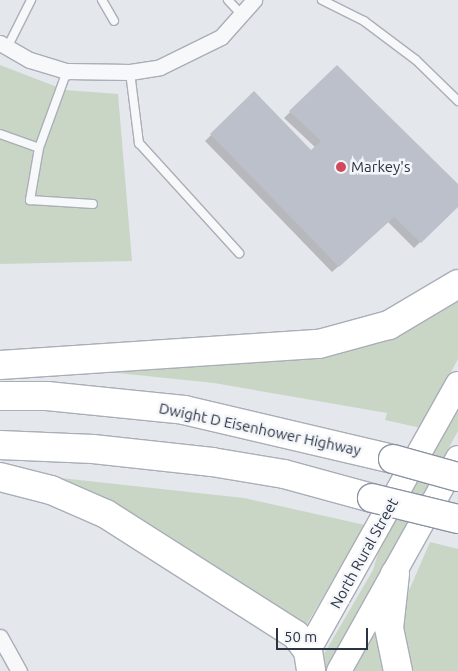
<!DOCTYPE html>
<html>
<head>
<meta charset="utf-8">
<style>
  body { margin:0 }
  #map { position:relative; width:458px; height:671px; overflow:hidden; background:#e4e7ec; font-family:Ubuntu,sans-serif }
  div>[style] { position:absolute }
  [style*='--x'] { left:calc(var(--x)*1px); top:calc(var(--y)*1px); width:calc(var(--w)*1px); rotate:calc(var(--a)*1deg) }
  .green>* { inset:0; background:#c9d6c5 }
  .shadow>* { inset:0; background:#0003 }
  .building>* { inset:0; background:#bbc0ca }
  .roads { filter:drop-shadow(1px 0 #a9aeb7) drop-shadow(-1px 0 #a9aeb7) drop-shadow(0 1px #a9aeb7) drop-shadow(0 -1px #a9aeb7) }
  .service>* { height:8px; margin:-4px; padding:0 4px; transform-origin:4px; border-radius:4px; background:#f7f8fa }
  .minor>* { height:15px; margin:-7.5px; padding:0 7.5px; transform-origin:7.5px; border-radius:7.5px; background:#f7f8fa }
  .primary>* { height:24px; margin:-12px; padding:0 12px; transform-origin:12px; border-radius:12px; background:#fff }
  .motorway>* { height:28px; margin:-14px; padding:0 14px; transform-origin:14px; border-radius:14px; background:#fff }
  .bridges { filter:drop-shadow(1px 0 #8b94a3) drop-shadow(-1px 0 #8b94a3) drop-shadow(0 1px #8b94a3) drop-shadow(0 -1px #8b94a3) }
  .motorway-bridge>* { height:28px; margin:-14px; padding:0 14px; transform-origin:14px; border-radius:14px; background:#fff }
  .dots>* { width:14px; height:14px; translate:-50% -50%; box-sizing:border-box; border:2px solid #f4f6f9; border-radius:50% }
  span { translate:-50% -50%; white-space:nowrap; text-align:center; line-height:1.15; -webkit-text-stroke:5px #f4f6f9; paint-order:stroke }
  .poi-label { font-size:15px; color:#2b3445 }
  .left { translate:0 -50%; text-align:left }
  .street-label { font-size:15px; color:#2b3445 }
  .scale { position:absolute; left:276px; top:628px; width:92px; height:22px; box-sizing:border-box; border:2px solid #2b3445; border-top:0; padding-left:6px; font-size:15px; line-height:18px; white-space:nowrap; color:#2b3445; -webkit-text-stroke:4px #f4f6f9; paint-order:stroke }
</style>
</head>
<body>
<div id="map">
  <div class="green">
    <div style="clip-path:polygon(0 65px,65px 90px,118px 94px,132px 261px,0 264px)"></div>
    <div style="clip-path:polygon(458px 296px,458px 359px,421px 428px,385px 420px,387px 413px,214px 383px,89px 370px,339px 348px)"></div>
    <div style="clip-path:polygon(458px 401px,458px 431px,326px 670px,324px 654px,373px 570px,384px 533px)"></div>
    <div style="clip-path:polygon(33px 475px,244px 498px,365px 525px,304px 629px,103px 498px)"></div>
    <div style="clip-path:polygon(430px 542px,458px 549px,458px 671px,412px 671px,407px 663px,401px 609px)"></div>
    <div style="clip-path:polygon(377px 628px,391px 671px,350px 671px,375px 630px)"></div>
  </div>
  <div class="shadow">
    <div style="clip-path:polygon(337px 66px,458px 185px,458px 205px,414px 248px,388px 222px,332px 272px,205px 141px,254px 93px,311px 151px,316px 148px,284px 118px)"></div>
  </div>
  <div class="building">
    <div style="clip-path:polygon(337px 65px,458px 184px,458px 207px,421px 243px,394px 217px,339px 267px,210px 134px,254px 91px,311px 150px,321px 141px,289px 111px)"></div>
  </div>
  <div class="roads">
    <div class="service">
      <div style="--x:102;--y:0;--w:24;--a:60"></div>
      <div style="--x:228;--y:0;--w:21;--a:47"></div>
      <div style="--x:322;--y:0;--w:47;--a:26.6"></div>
      <div style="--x:364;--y:21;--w:65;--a:36.9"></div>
      <div style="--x:416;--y:60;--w:59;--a:44.3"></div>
      <div style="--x:7;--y:48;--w:54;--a:-63.4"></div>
      <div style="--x:67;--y:71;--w:82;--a:110"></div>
      <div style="--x:39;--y:148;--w:53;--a:99.8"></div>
      <div style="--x:30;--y:200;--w:63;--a:3.6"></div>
      <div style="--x:130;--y:72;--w:72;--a:82.8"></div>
      <div style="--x:139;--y:143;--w:149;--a:47.7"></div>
      <div style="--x:0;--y:134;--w:41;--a:19.7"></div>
    </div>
    <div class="minor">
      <div style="--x:0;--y:43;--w:34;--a:30"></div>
      <div style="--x:30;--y:60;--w:39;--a:17"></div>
      <div style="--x:67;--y:71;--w:63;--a:0.9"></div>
      <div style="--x:130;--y:72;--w:30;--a:-9"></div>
      <div style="--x:160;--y:67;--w:68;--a:-26.2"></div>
      <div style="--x:221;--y:37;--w:50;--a:-48.3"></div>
      <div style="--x:0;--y:637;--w:39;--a:61"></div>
    </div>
    <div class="primary">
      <div style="--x:308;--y:651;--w:306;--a:-60.7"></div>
      <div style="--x:339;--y:671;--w:244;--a:-60.8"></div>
    </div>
    <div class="motorway">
      <div style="--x:0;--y:365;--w:320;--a:-3.8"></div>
      <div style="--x:319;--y:344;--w:73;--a:-15.2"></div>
      <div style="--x:389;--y:325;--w:80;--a:-30.7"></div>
      <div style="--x:0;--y:396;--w:47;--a:0"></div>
      <div style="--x:47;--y:396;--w:138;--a:5.8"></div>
      <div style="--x:184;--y:410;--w:215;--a:13.2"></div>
      <div style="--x:0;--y:445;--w:93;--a:2.5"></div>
      <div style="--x:93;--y:449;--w:120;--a:6.2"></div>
      <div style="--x:212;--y:462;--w:73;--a:9.5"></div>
      <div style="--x:284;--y:474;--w:91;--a:15.3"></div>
      <div style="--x:0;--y:477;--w:53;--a:14.3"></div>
      <div style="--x:51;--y:490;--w:60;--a:23.6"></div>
      <div style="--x:106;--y:514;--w:225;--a:32.5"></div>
      <div style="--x:296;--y:635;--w:20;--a:53"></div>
      <div style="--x:308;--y:651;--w:20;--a:81"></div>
      <div style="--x:395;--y:574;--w:54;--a:96.3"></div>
      <div style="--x:389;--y:628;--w:44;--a:78.2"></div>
    </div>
  </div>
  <div class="bridges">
    <div class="motorway-bridge">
      <div style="--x:393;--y:459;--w:67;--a:15.5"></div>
      <div style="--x:372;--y:498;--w:89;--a:13.7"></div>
    </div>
  </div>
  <div class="dots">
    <div style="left:341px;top:167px;background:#d1495b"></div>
  </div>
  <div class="poi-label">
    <span class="left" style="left:351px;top:167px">Markey's</span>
  </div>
  <div class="street-label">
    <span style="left:260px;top:429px;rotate:12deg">Dwight D Eisenhower Highway</span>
    <span style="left:364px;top:553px;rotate:-61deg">North Rural Street</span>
  </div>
  <div class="scale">50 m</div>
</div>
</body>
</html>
